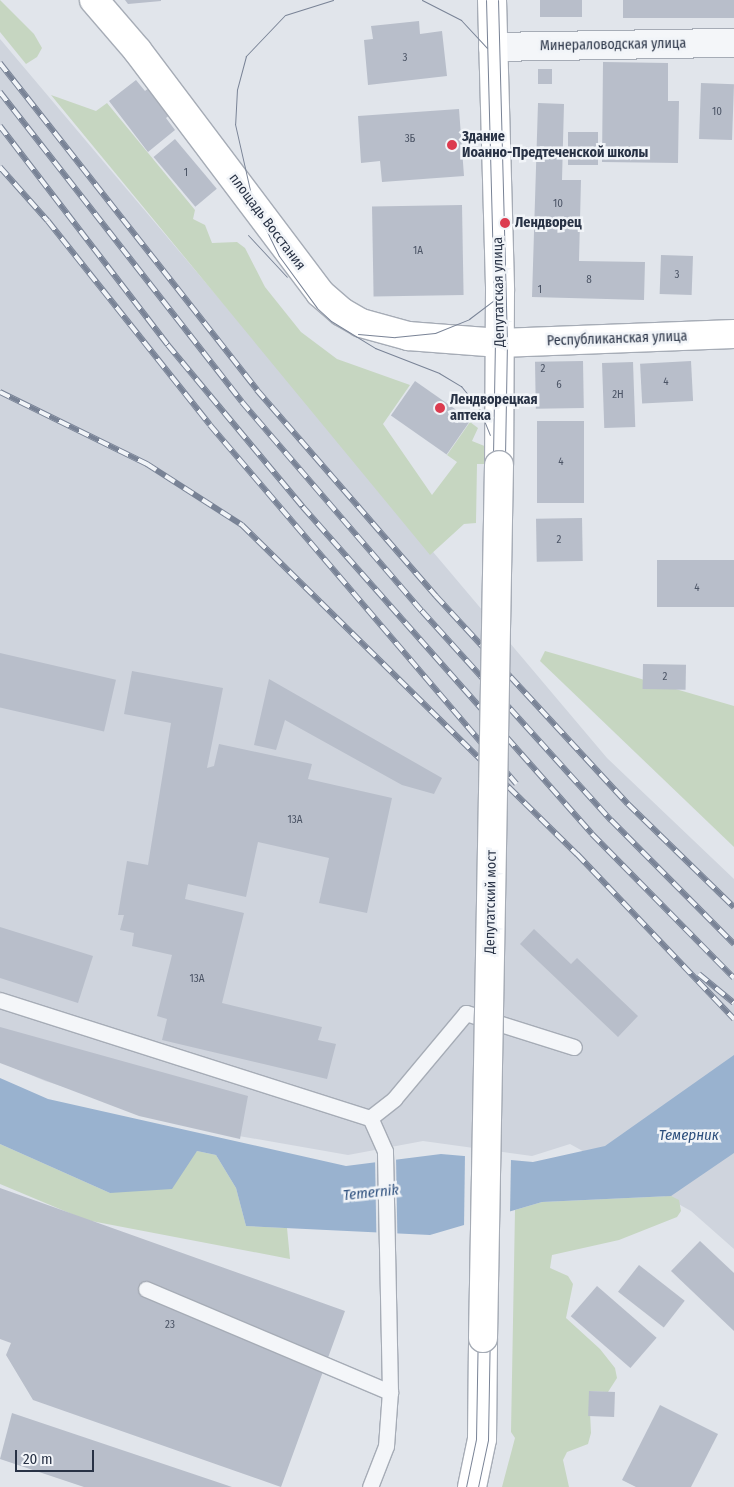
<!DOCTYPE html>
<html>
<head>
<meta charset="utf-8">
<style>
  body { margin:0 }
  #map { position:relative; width:734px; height:1487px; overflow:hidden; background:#e1e5eb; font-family:"Fira Sans Condensed",sans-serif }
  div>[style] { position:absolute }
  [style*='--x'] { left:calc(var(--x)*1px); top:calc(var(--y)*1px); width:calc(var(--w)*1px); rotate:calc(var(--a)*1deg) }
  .built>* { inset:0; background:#cfd4dd }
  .green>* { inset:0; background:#c6d6c1 }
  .water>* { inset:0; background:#99b2cf }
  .pier>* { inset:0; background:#e1e5eb; transform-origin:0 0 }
  .building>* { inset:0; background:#b8beca; transform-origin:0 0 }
  .roads { filter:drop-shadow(1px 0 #a6acb6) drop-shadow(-1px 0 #a6acb6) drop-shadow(0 1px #a6acb6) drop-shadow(0 -1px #a6acb6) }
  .lane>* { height:15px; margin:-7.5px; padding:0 7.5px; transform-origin:7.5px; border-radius:7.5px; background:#f4f6f9 }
  .street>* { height:28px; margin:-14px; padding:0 14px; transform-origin:14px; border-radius:14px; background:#f4f6f9 }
  .secondary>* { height:28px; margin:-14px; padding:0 14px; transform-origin:14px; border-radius:14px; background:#fff }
  .tram>* { height:1px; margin:-0.5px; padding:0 0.5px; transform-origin:0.5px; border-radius:0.5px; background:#798396 }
  .rail>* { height:5.5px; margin-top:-2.75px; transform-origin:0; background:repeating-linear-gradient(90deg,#f1f4f8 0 11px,#798396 0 22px); box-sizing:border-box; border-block:1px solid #798396 }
  .bridges { filter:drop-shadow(1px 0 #a6acb6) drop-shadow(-1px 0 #a6acb6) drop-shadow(0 1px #a6acb6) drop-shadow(0 -1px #a6acb6) }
  .secondary-bridge>* { height:28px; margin:-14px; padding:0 14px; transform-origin:14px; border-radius:14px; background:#fff }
  .dots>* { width:14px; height:14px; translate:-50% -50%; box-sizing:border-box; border:2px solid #f1f4f8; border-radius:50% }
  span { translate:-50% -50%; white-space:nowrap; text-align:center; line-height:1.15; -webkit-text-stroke:5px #f1f4f8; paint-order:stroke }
  .number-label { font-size:11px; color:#4c5566 }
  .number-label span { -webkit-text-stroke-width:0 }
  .street-label { font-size:14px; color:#283245 }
  .poi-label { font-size:14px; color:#283245; font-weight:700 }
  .left { translate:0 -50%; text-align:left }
  .water-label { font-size:15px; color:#2d4f7d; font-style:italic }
  .scale { position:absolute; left:15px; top:1450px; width:79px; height:22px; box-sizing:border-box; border:2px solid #283245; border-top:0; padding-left:6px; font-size:15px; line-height:18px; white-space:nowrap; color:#283245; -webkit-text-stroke:4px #f1f4f8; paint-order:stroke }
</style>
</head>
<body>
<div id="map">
  <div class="built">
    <div style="clip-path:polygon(0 39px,607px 758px,734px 879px,734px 1249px,691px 1211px,570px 1144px,532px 1156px,423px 1141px,348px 1155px,199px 1129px,45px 1081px,0 1062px)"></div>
  </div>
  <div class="green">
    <div style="clip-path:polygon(0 0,34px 34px,42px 48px,37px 57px,26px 64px,0 32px)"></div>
    <div style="clip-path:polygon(51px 95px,96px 111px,107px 103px,195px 210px,193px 219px,205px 225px,212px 243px,237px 242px,245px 248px,265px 287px,301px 332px,337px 359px,410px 385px,383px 424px,432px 495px,457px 462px,447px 455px,470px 422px,478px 428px,472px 441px,487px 447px,488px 459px,484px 464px,477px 464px,476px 523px,464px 524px,430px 555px)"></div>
    <div style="clip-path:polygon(545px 651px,734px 706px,734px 847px,540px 661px)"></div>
    <div style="clip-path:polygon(0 1144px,110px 1193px,197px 1151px,216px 1155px,236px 1188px,246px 1226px,287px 1228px,290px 1259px,86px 1220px,0 1184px)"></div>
    <div style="clip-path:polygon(671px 1196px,679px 1200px,681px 1211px,677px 1217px,619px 1240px,552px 1255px,550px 1268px,568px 1276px,573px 1284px,566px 1318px,600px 1349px,615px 1368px,617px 1378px,608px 1392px,589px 1391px,591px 1433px,588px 1444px,567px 1452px,563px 1460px,569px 1487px,502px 1487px,515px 1438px,511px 1432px,515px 1210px,542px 1202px)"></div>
  </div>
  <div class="water">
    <div style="clip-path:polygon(734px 1055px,734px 1153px,671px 1196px,542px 1202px,430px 1235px,246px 1226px,236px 1188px,216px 1155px,197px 1151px,172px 1189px,110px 1193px,0 1144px,0 1078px,48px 1099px,346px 1166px,441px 1154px,533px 1162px,605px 1146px)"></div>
  </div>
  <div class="pier">
    <div style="clip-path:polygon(465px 1154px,511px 1158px,510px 1214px,464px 1228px)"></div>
    <div style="left:396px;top:1157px;width:79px;height:21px;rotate:89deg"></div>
  </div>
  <div class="building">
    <div style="clip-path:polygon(125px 0,161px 0,161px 1px,128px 4px)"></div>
    <div style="left:540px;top:0;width:42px;height:17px"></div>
    <div style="left:623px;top:0;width:111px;height:18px"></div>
    <div style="clip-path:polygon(419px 21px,420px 34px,442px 31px,447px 76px,368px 85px,364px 40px,373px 39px,371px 26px)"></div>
    <div style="clip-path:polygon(603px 62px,668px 63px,668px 101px,679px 101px,678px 163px,602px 162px)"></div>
    <div style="left:538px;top:69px;width:14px;height:15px"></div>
    <div style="clip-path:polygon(136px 80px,145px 91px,150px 87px,171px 114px,166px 118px,175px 130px,148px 152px,109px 101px)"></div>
    <div style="left:701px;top:83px;width:33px;height:56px;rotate:2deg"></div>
    <div style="clip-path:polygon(538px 103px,564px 104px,562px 180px,581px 180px,579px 261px,645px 262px,644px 300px,532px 297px)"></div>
    <div style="clip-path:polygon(459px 109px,464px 176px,382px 182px,380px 161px,361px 163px,358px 116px)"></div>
    <div style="left:568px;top:132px;width:30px;height:33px"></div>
    <div style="left:175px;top:139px;width:65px;height:28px;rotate:50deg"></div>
    <div style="left:462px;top:205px;width:90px;height:90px;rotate:89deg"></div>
    <div style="left:661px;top:255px;width:32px;height:39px;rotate:2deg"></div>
    <div style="left:583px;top:361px;width:47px;height:48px;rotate:89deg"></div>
    <div style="left:691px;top:361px;width:40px;height:51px;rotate:87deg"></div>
    <div style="left:633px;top:362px;width:65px;height:31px;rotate:88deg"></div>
    <div style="left:415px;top:381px;width:68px;height:42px;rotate:35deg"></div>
    <div style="left:537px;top:421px;width:47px;height:82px"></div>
    <div style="left:582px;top:518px;width:43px;height:46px;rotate:89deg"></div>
    <div style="left:734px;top:560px;width:47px;height:77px;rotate:90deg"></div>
    <div style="left:0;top:653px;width:119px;height:53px;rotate:13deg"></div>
    <div style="left:643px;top:664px;width:43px;height:25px;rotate:1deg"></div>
    <div style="clip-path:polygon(132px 671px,223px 688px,207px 768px,214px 766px,219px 744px,312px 764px,308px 779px,392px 798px,367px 913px,319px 903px,329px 858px,258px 842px,246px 897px,188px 884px,185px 899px,244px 913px,222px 1003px,322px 1027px,318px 1040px,336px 1044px,327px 1079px,162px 1040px,167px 1019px,157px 1016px,172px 955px,132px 946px,134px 933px,120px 930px,124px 915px,118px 915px,127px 861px,148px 865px,171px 723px,124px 714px)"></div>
    <div style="clip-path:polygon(269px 679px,442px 778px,434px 794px,402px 785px,285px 720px,276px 750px,254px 745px)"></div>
    <div style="clip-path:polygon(0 927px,93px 956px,78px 1003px,0 978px)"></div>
    <div style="clip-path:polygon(534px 929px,571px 964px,577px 958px,638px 1016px,618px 1037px,520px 944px)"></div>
    <div style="clip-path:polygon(0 1027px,248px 1096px,240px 1139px,139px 1116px,0 1063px)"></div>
    <div style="clip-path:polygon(0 1188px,345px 1311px,281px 1487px,33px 1400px,6px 1355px,11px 1343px,0 1339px)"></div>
    <div style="clip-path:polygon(700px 1241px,734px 1273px,734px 1331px,671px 1271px)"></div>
    <div style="left:639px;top:1265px;width:58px;height:34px;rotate:38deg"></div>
    <div style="left:597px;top:1286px;width:79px;height:40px;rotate:41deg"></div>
    <div style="left:589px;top:1391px;width:26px;height:25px;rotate:2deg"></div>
    <div style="clip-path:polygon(660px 1405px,718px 1434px,691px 1487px,636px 1487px,622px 1480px)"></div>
    <div style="clip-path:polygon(12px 1413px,232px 1487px,84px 1487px,0 1459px)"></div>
  </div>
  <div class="roads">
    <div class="lane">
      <div style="--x:0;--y:1000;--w:388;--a:17.7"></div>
      <div style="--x:146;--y:1289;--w:265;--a:22.9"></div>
      <div style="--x:370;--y:1487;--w:44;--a:-68.7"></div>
      <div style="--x:386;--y:1446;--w:54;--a:-85.8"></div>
      <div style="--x:390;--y:1392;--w:241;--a:-91.2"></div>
      <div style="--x:385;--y:1151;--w:36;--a:-114"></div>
      <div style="--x:370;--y:1118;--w:31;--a:-38"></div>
      <div style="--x:394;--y:1099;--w:112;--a:-50.1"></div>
      <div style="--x:466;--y:1013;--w:113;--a:17.5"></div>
    </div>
    <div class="street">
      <div style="--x:493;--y:47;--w:241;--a:-1"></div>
    </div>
    <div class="secondary">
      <div style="--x:94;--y:0;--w:66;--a:49.3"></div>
      <div style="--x:137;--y:50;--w:304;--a:53"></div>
      <div style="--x:320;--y:293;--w:29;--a:41"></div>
      <div style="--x:342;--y:312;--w:22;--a:30"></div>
      <div style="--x:361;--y:323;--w:49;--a:15.5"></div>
      <div style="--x:408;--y:336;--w:92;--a:4.4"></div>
      <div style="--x:500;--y:343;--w:234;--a:-2.2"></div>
      <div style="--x:492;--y:0;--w:291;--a:88.4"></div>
      <div style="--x:500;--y:291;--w:174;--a:90.3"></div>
      <div style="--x:472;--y:1487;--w:49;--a:-78.2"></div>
      <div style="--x:482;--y:1439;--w:101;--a:-89.4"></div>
    </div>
  </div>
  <div class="tram">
    <div style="--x:333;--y:0;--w:50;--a:162.6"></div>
    <div style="--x:285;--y:15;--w:57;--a:133.6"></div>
    <div style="--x:246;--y:56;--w:34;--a:105"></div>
    <div style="--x:237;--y:89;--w:35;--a:93"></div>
    <div style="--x:235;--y:124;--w:81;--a:77.2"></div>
    <div style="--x:253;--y:203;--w:59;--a:63.9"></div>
    <div style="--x:279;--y:256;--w:64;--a:53.8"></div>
    <div style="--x:317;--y:308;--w:19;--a:43"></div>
    <div style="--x:331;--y:321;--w:52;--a:31.5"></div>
    <div style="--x:375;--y:348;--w:69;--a:21.3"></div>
    <div style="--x:439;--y:373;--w:26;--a:31"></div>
    <div style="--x:461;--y:386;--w:28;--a:51"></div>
    <div style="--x:479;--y:408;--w:29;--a:68"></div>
    <div style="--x:422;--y:0;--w:44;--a:27.1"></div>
    <div style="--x:461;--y:20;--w:38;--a:47"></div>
    <div style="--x:248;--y:235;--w:57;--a:47.1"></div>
    <div style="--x:358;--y:334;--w:37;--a:5"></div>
    <div style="--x:395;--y:337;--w:40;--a:-5.7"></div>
    <div style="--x:435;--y:333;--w:37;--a:-22"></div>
    <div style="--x:469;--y:319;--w:35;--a:-37"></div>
    <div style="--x:466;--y:1487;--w:49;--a:-78.2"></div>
    <div style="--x:476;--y:1439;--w:1096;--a:-89.01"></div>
    <div style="--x:495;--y:343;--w:343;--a:-91.5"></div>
    <div style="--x:478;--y:1487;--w:48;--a:-78"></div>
    <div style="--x:488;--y:1440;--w:1097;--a:-89.01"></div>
    <div style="--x:507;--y:343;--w:343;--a:-91.5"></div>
  </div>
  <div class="rail">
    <div style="--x:0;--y:63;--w:416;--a:51.8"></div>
    <div style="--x:257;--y:390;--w:273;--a:49"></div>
    <div style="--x:436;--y:596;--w:283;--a:47.3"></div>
    <div style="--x:628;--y:804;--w:148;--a:44.2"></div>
    <div style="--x:0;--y:92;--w:393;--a:52"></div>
    <div style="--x:242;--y:402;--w:276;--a:49.3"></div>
    <div style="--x:422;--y:611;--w:282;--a:47.9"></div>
    <div style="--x:611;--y:820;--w:175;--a:45.2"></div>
    <div style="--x:0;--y:126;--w:276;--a:52.5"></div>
    <div style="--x:168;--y:345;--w:211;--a:50.2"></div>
    <div style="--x:303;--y:507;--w:436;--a:48.5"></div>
    <div style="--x:592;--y:834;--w:202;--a:45.4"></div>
    <div style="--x:0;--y:167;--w:72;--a:48.4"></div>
    <div style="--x:48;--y:221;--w:260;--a:51.5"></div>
    <div style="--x:210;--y:425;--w:472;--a:49.5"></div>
    <div style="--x:0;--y:392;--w:164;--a:26.1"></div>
    <div style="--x:147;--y:464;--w:113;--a:32.7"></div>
    <div style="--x:242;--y:525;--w:470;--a:44.5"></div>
    <div style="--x:577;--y:854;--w:228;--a:46.4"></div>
    <div style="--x:699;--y:974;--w:45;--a:39.6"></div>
  </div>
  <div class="bridges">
    <div class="secondary-bridge">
      <div style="--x:483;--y:1338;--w:873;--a:-88.95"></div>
    </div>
  </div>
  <div class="dots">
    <div style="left:452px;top:145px;background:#dc3b4f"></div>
    <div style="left:505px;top:223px;background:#dc3b4f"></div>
    <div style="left:440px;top:408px;background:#dc3b4f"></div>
  </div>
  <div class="number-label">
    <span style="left:405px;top:58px">3</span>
    <span style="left:717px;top:112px">10</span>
    <span style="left:410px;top:139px">3Б</span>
    <span style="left:186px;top:173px">1</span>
    <span style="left:558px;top:204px">10</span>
    <span style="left:418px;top:251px">1А</span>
    <span style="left:677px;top:275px">3</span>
    <span style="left:589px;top:280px">8</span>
    <span style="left:540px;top:290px">1</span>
    <span style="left:543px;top:369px">2</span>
    <span style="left:666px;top:382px">4</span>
    <span style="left:559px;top:385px">6</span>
    <span style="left:618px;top:395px">2Н</span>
    <span style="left:561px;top:462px">4</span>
    <span style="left:559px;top:540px">2</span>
    <span style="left:697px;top:588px">4</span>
    <span style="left:665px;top:677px">2</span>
    <span style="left:295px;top:820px">13А</span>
    <span style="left:197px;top:979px">13А</span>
    <span style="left:170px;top:1325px">23</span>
  </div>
  <div class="street-label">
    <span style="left:613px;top:45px;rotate:-1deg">Минераловодская улица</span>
    <span style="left:267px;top:222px;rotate:53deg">площадь Восстания</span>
    <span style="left:499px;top:292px;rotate:-91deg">Депутатская улица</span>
    <span style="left:617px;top:339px;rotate:-2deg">Республиканская улица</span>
    <span style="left:491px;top:902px;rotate:-89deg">Депутатский мост</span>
  </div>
  <div class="poi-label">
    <span class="left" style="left:462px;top:145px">Здание<br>Иоанно-Предтеченской школы</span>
    <span class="left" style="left:515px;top:223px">Лендворец</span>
    <span class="left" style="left:450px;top:408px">Лендворецкая<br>аптека</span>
  </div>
  <div class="water-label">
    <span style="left:689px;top:1136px">Темерник</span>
    <span style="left:371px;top:1193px;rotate:-6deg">Temernik</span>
  </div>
  <div class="scale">20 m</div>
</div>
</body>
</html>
